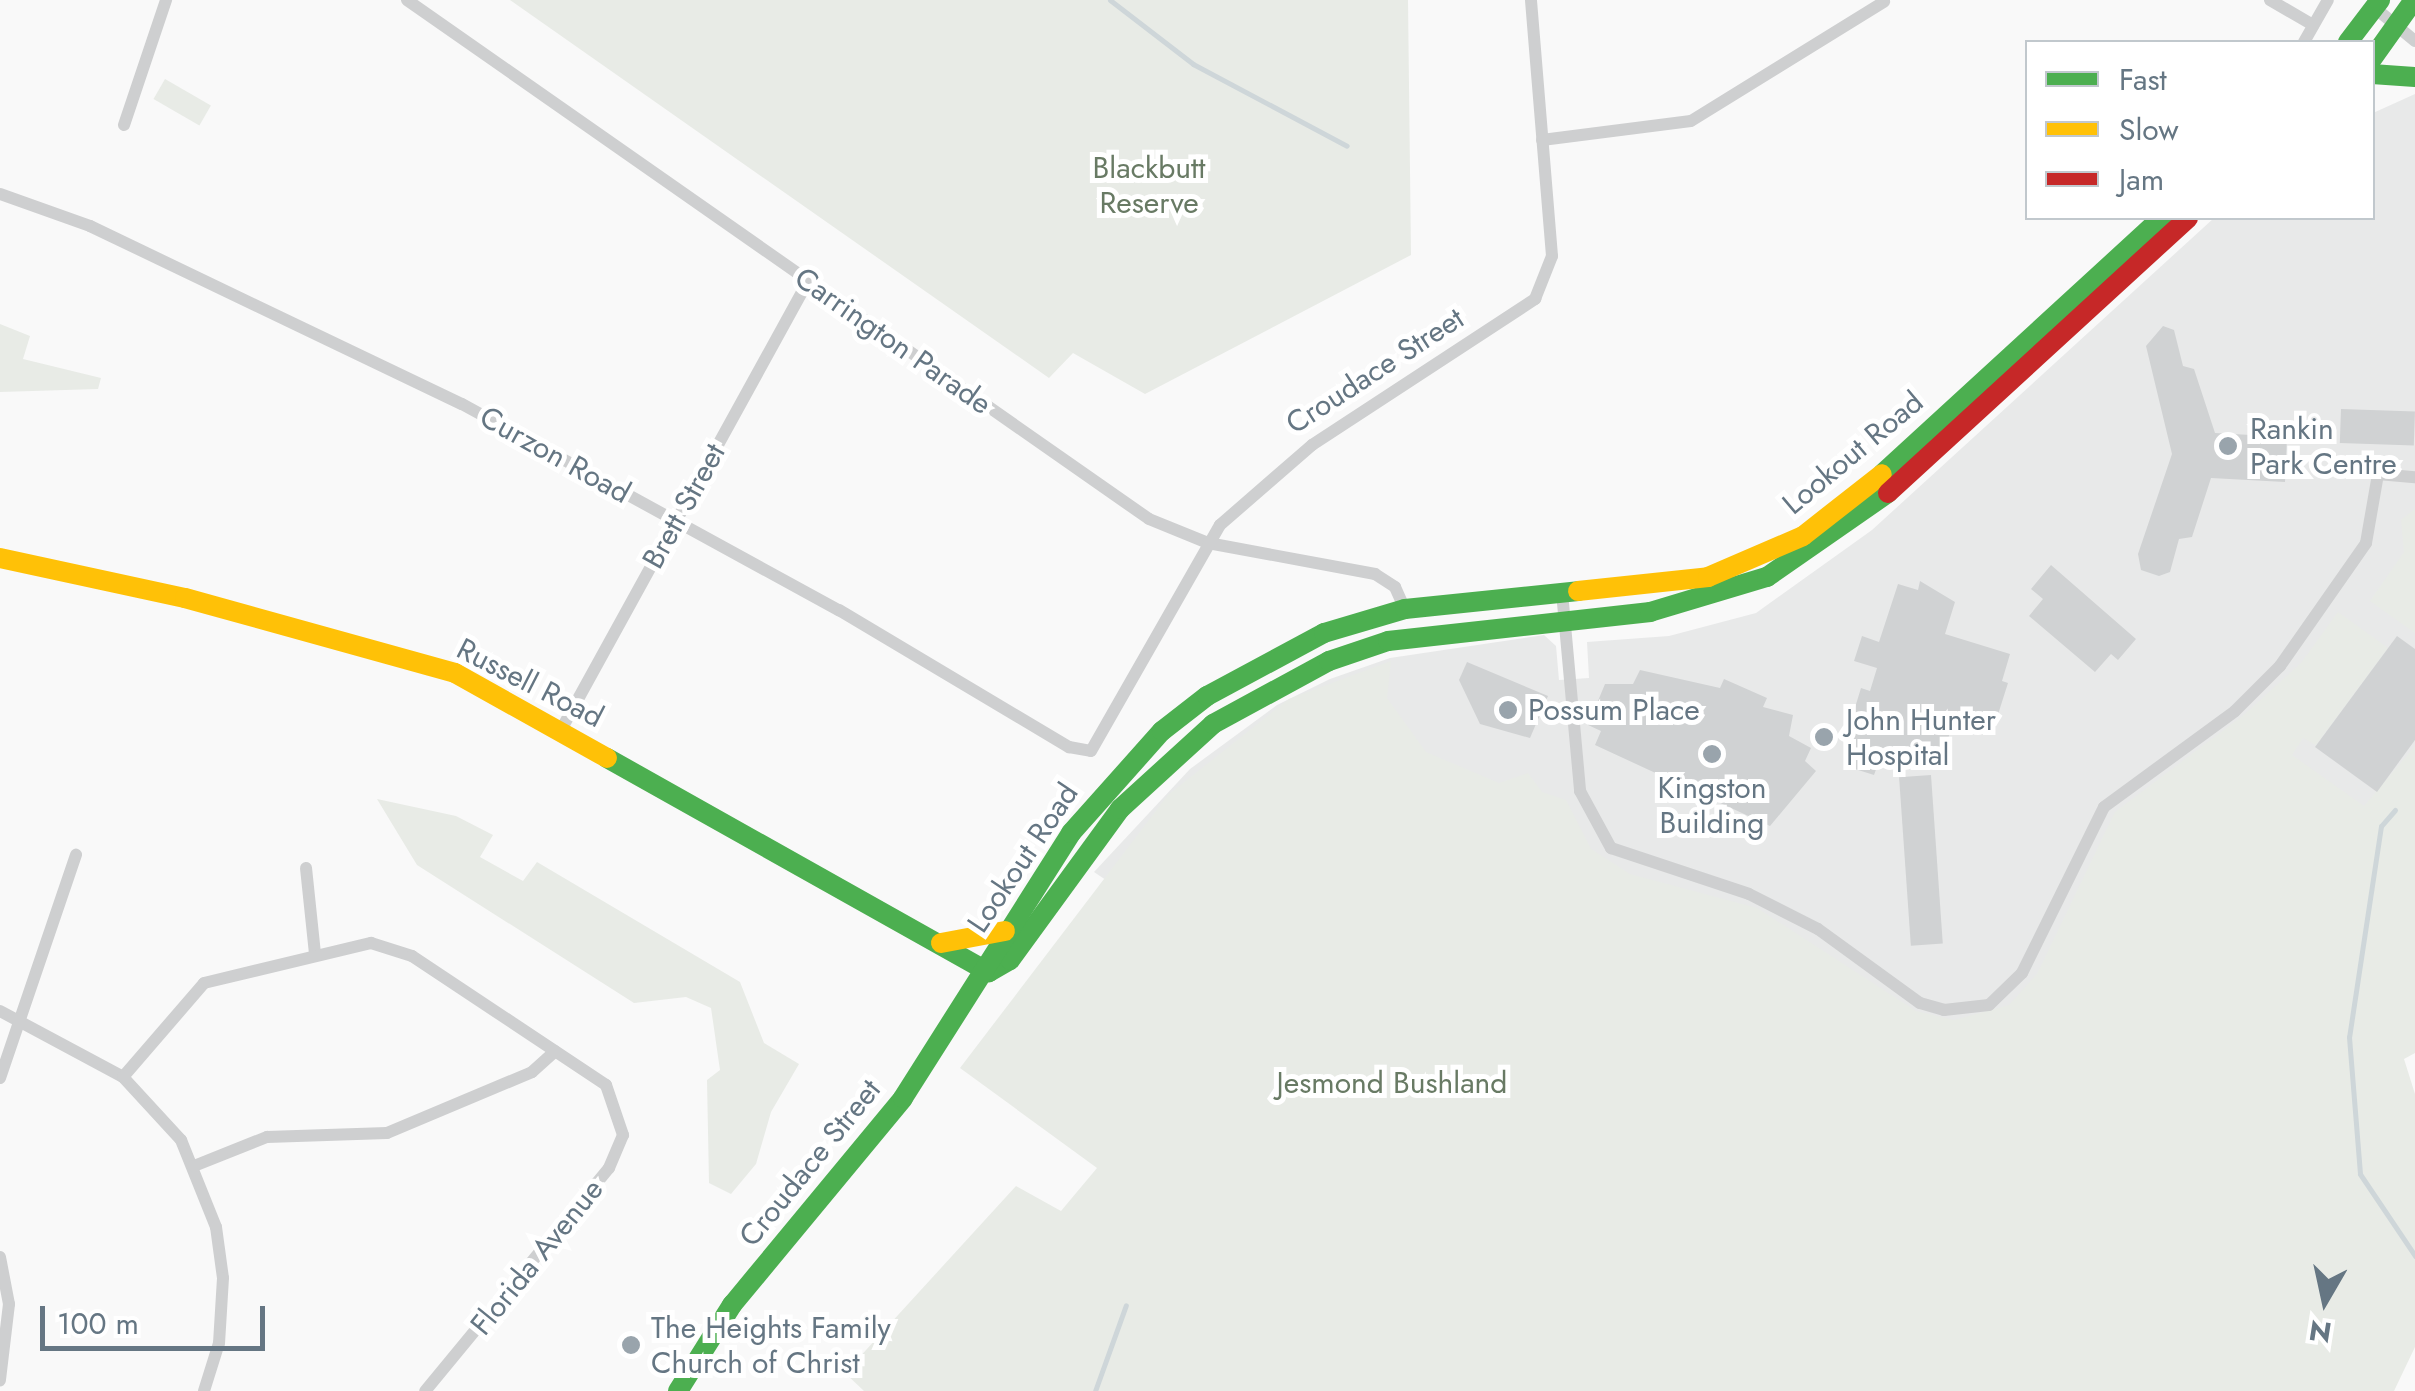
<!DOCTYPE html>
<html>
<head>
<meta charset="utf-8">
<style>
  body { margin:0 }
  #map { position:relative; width:2415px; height:1391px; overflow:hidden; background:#f9f9f9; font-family:Jost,sans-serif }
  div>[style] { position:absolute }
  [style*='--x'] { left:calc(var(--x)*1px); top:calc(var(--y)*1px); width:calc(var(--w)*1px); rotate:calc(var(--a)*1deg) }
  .built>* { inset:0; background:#e8e9e9 }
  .green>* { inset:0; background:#e8ebe6; transform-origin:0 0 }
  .stream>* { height:5px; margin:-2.5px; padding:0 2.5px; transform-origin:2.5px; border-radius:2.5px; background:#ced6d9 }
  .building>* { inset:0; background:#d0d2d3; transform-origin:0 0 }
  .street>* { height:12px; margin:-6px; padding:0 6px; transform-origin:6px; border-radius:6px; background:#cecfd0 }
  .fast>* { height:20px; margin:-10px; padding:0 10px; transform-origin:10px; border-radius:10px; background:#4caf50 }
  .slow>* { height:20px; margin:-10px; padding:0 10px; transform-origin:10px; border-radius:10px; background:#ffc107 }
  .jam>* { height:20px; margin:-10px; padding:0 10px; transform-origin:10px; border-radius:10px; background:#c62828 }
  .dots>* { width:28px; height:28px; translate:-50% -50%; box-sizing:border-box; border:5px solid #fff; border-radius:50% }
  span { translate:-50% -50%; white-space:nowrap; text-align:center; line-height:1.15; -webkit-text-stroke:10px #fff; paint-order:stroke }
  .park-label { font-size:30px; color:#687a64 }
  .street-label { font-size:30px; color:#657683 }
  .poi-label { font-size:30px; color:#657683 }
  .left { translate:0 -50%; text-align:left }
  .legend { position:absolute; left:2025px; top:40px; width:350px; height:180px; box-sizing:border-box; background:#fff; border:2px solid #c1c8cd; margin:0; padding:12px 18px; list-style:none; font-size:30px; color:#657683 }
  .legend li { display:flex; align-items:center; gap:20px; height:50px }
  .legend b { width:50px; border:2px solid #c1c8cd }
  .north { position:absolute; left:2275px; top:1251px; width:100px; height:100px; -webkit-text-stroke:8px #fff; paint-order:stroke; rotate:189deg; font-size:28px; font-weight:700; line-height:40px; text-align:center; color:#657683 }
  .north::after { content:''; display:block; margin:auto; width:35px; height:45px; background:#657683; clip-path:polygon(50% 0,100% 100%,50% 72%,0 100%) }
  .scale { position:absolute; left:40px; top:1306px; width:225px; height:45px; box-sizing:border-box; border:5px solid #657683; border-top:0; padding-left:12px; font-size:30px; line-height:35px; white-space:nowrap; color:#657683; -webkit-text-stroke:8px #fff; paint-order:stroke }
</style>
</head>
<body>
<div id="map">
  <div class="built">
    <div style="clip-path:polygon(2415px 94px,2415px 1021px,1798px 1391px,1283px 999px,1094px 872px,1190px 769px,1277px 705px,1330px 679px,1390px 658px,1544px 635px,1556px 646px,1559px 680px,1589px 678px,1587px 642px,1669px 636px,1756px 613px,1872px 530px,2214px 218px,2372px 218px,2373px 113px)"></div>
  </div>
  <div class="green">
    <div style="clip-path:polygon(510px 0,1408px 0,1411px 255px,1145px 394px,1073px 353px,1049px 378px)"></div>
    <div style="left:165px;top:79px;width:53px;height:23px;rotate:30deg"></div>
    <div style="clip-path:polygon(0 324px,30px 336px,23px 359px,101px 378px,98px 389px,0 392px)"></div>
    <div style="clip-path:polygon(2415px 509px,2415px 633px,2370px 601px,2404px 552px,2401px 520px)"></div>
    <div style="clip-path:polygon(2338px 612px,2388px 648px,2316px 745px,2303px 738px,2292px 755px,2364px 806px,2415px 746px,2415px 1053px,2404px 1059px,2415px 1094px,2415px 1347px,2394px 1391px,864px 1391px,845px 1373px,1016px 1186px,1061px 1211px,1097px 1168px,960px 1068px,1168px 795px,1289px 699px,1391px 661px,1387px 698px,1426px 752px,1499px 783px,1528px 773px,1542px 792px,1566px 800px,1591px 849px,1630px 874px,1757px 908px,1916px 1011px,1954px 1020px,2009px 1005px,2037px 974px,2115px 812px,2245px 714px,2301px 663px)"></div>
    <div style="clip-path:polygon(377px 799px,456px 816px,493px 835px,480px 857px,523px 881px,537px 862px,740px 982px,764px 1043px,799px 1064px,771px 1112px,756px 1164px,731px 1194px,709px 1183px,707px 1080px,720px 1070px,711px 1008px,686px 997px,634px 1003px,417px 865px)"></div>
  </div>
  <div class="stream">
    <div style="--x:1110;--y:0;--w:105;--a:37.6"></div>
    <div style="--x:1193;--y:64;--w:174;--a:28"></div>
    <div style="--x:2395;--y:810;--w:21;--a:131"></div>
    <div style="--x:2381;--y:826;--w:213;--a:98.6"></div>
    <div style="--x:2349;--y:1037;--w:137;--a:85.4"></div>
    <div style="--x:2360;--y:1174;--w:99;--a:56.1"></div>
    <div style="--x:1095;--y:1391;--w:91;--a:-70.2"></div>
  </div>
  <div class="building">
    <div style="clip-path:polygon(2163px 326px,2174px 330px,2183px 366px,2194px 369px,2215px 433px,2287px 437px,2285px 482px,2211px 478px,2192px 537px,2179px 539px,2170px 572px,2159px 576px,2141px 570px,2138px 554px,2172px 454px,2146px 346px)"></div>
    <div style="left:2341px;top:409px;width:74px;height:34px;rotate:2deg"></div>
    <div style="clip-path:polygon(2051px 565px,2136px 639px,2118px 660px,2111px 654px,2095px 672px,2029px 616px,2043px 599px,2031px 589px)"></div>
    <div style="clip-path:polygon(1920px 581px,1955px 602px,1945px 634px,2010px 654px,2002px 681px,2008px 683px,1994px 727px,1985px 724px,1982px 735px,1952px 726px,1941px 762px,1899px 749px,1893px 768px,1878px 764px,1874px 775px,1855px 769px,1855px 743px,1845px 740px,1861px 688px,1870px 691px,1877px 668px,1854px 661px,1862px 636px,1879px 642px,1898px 584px,1918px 590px)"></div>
    <div style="clip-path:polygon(2397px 636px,2415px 649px,2415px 740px,2377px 792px,2315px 747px)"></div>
    <div style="clip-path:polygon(1467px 662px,1548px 696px,1530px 738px,1480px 724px,1459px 680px)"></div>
    <div style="clip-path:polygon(1640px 670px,1720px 688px,1724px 679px,1767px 698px,1763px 707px,1793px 715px,1789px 736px,1811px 748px,1805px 761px,1816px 771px,1770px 826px,1595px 745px,1601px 731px,1588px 725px,1605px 684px,1633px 684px)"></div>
    <div style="left:1931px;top:775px;width:169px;height:32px;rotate:86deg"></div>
  </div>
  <div class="street">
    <div style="--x:407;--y:0;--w:905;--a:34.97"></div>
    <div style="--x:1149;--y:519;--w:64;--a:22.1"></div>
    <div style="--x:1208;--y:543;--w:170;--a:10.5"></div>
    <div style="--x:1375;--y:574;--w:24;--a:33"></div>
    <div style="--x:1395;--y:587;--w:24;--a:66"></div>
    <div style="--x:2270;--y:0;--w:50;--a:30.2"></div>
    <div style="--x:2375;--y:8;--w:52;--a:39.5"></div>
    <div style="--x:2304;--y:42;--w:48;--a:-60.3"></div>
    <div style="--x:124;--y:125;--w:132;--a:-71.4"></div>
    <div style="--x:1542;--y:140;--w:150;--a:-7.3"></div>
    <div style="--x:1691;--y:121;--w:227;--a:-31.7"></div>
    <div style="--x:0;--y:194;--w:96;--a:19.6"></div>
    <div style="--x:90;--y:226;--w:412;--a:25.6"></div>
    <div style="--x:462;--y:404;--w:430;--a:28.7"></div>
    <div style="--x:839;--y:610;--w:268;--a:30.8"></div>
    <div style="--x:1069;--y:747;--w:22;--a:10"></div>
    <div style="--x:1091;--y:751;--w:260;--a:-60.3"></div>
    <div style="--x:1220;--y:525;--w:122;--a:-41"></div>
    <div style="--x:1312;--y:445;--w:267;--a:-33.2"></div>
    <div style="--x:1535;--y:299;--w:46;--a:-68.4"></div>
    <div style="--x:1552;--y:256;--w:257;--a:-94.7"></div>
    <div style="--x:1562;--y:592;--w:200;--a:84.8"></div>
    <div style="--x:1580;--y:791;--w:65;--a:61.5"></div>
    <div style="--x:1611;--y:848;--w:145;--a:18.4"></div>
    <div style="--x:1749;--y:894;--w:77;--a:26.9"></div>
    <div style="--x:1818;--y:929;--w:126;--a:36"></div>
    <div style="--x:1920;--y:1003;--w:25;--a:16"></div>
    <div style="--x:1944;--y:1010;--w:45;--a:-6.3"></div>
    <div style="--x:1989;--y:1005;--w:46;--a:-44.1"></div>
    <div style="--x:2022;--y:973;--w:185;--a:-63.7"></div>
    <div style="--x:2104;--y:807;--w:162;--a:-36.2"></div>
    <div style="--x:2235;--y:711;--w:64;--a:-45"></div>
    <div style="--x:2280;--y:666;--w:150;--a:-55"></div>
    <div style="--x:2366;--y:543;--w:70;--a:-80.1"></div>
    <div style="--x:2378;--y:474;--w:37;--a:5"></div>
    <div style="--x:561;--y:730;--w:510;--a:-61.17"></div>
    <div style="--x:306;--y:868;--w:86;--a:84"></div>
    <div style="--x:0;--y:1011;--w:140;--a:28.2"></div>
    <div style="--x:123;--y:1077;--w:86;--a:47.4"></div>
    <div style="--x:181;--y:1140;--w:94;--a:68.1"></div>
    <div style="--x:216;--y:1227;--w:51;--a:82.2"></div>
    <div style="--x:223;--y:1278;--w:65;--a:93.5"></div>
    <div style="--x:219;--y:1343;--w:50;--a:107.4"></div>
    <div style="--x:123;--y:1077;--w:124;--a:-49.2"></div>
    <div style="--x:204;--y:983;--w:172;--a:-13.5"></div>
    <div style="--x:371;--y:943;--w:43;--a:17.6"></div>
    <div style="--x:412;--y:956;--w:233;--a:33.6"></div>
    <div style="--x:606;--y:1085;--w:53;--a:71.2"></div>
    <div style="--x:623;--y:1135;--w:36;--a:113"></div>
    <div style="--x:609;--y:1168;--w:289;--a:129.5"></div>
    <div style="--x:0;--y:1078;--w:236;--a:-71.2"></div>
    <div style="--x:194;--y:1166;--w:79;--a:-21.7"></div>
    <div style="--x:267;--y:1137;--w:120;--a:-1.9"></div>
    <div style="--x:387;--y:1133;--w:157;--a:-22.8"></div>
    <div style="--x:532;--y:1072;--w:31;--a:-42"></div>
    <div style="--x:0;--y:1257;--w:48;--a:79.2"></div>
    <div style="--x:9;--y:1304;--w:77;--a:96.8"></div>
  </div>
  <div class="fast">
    <div style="--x:2348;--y:42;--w:53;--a:-52.7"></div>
    <div style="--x:2372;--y:59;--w:72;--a:-54.6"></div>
    <div style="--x:2372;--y:74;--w:43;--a:4"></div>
    <div style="--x:1882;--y:474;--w:379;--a:-42.5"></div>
    <div style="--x:607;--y:758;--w:438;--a:29.3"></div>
    <div style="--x:989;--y:972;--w:24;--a:-30"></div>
    <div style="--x:1010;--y:960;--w:187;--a:-53.9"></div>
    <div style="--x:1120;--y:809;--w:126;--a:-42.4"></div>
    <div style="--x:1213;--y:724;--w:132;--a:-28.5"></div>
    <div style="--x:1329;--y:661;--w:62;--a:-18.7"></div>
    <div style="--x:1388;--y:641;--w:264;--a:-6.3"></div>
    <div style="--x:1650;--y:612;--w:122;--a:-16.7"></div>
    <div style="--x:1767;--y:577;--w:147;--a:-34.8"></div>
    <div style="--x:678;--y:1391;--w:102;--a:-57.9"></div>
    <div style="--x:732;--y:1305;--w:268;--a:-50.4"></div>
    <div style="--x:903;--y:1098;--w:314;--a:-57.6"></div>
    <div style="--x:1071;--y:833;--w:137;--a:-48.3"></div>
    <div style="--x:1162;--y:731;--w:57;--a:-37.9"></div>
    <div style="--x:1207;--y:696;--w:133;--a:-28.3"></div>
    <div style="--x:1324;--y:633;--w:84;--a:-16.5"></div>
    <div style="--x:1405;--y:609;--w:174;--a:-5.9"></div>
  </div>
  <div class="slow">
    <div style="--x:0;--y:558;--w:189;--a:12.2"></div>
    <div style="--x:185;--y:598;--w:280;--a:15.5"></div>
    <div style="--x:455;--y:673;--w:174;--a:29.2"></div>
    <div style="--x:1578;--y:591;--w:131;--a:-6.1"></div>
    <div style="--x:1708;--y:577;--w:103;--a:-23.3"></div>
    <div style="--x:1803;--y:536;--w:100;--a:-38.1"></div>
    <div style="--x:941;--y:943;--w:65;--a:-10.6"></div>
  </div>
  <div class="jam">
    <div style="--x:1888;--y:493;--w:407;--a:-42.5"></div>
  </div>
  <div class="dots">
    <div style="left:2228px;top:446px;background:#99a4ac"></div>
    <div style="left:1508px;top:710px;background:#99a4ac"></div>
    <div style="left:1824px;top:737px;background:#99a4ac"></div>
    <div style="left:1712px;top:754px;background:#99a4ac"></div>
    <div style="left:631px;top:1345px;background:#99a4ac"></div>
  </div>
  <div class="park-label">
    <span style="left:1149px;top:185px">Blackbutt<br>Reserve</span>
    <span style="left:1392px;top:1083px">Jesmond Bushland</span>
  </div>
  <div class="street-label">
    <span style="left:893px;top:341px;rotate:35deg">Carrington Parade</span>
    <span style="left:1375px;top:371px;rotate:-33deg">Croudace Street</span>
    <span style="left:1853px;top:453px;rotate:-40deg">Lookout Road</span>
    <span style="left:555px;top:455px;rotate:29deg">Curzon Road</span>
    <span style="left:684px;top:506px;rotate:-61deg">Brett Street</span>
    <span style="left:530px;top:683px;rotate:27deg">Russell Road</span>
    <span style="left:1023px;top:858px;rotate:-56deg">Lookout Road</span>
    <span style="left:810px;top:1163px;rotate:-51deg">Croudace Street</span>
    <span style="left:537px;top:1257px;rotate:-51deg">Florida Avenue</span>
  </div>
  <div class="poi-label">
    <span class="left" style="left:2250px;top:446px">Rankin<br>Park Centre</span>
    <span class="left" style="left:1528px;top:710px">Possum Place</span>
    <span class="left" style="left:1846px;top:737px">John Hunter<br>Hospital</span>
    <span style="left:1712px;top:805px">Kingston<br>Building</span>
    <span class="left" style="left:651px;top:1345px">The Heights Family<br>Church of Christ</span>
  </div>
  <ul class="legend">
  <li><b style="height:12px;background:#4caf50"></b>Fast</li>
  <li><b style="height:12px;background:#ffc107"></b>Slow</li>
  <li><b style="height:12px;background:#c62828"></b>Jam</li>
  </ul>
  <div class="north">N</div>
  <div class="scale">100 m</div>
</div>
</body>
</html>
